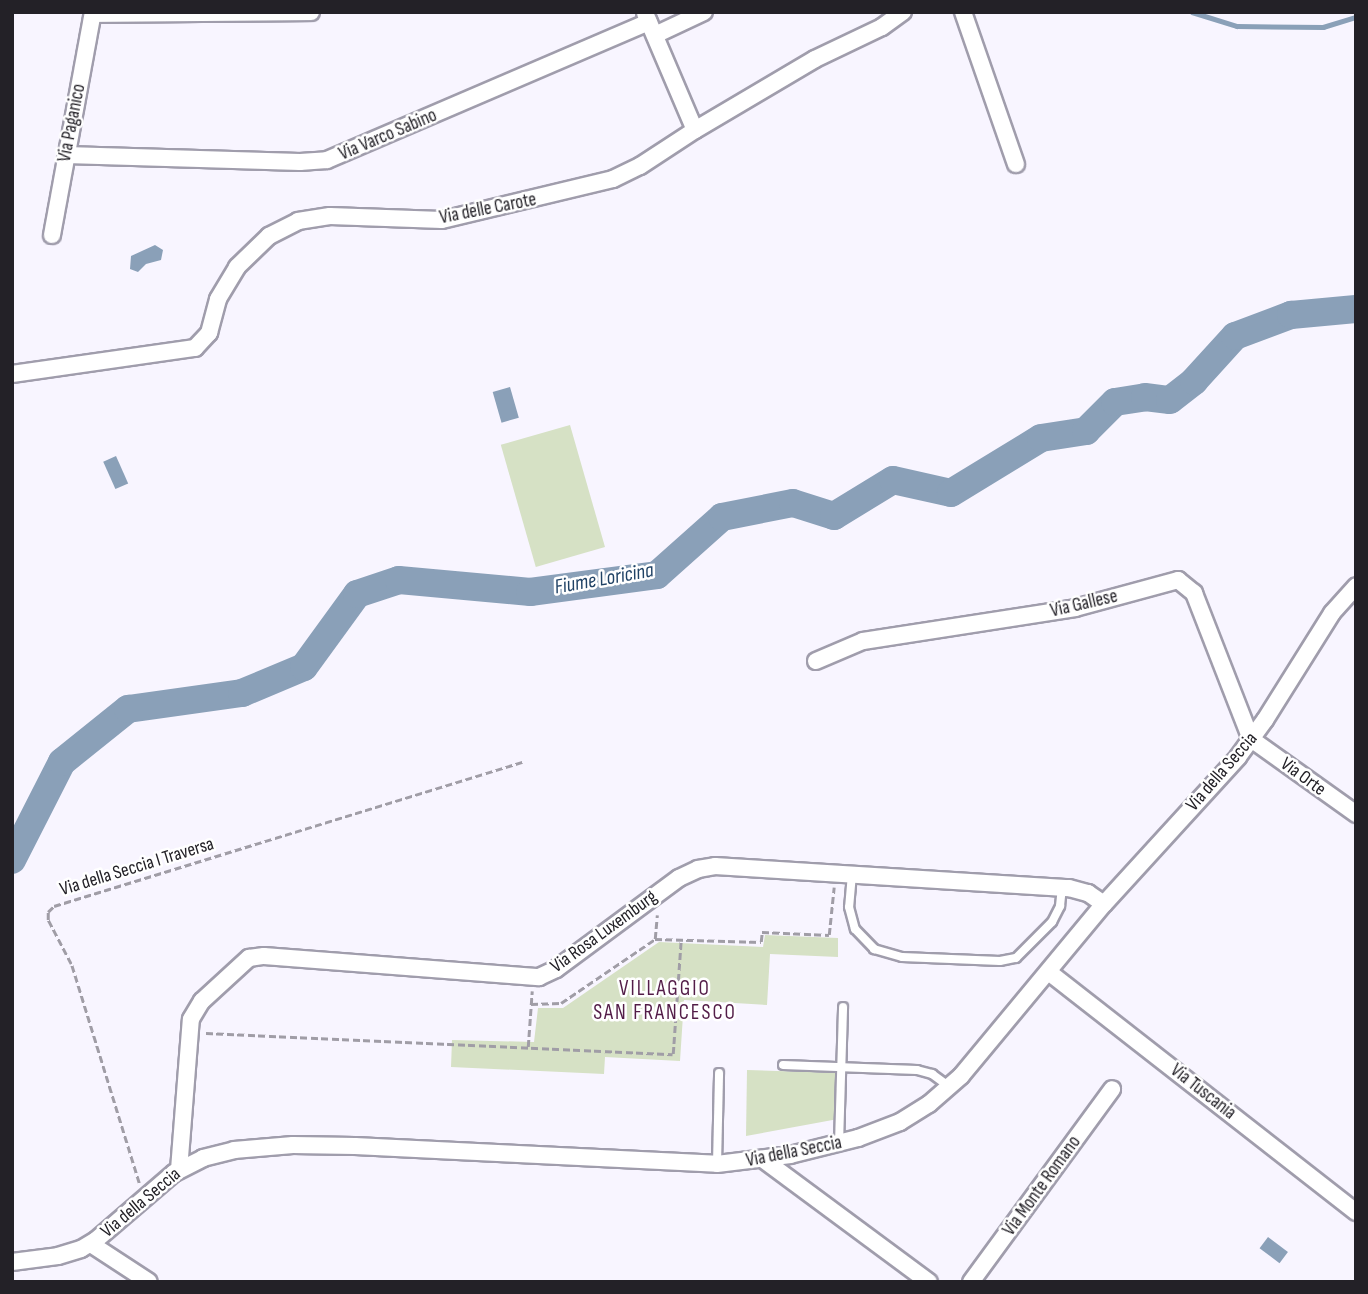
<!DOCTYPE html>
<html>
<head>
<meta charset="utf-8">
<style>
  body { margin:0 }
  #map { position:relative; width:1368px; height:1294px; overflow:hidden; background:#f8f5ff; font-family:"Sofia Sans Condensed",sans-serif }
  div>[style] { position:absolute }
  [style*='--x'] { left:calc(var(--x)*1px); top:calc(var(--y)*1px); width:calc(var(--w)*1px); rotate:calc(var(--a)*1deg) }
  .green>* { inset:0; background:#d6e1c5; transform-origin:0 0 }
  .water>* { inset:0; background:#8aa0b8; transform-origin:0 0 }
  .stream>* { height:4.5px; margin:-2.25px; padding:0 2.25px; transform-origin:2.25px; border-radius:2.25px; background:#8aa0b8 }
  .river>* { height:28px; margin:-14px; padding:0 14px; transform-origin:14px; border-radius:14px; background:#8aa0b8 }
  .path>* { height:2.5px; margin-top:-1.25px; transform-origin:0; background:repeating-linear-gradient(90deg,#a09da6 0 7px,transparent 0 10.5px) }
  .roads { filter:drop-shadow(2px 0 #a09dac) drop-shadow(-2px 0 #a09dac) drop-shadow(0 2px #a09dac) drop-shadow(0 -2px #a09dac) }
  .lane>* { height:8px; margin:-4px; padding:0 4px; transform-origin:4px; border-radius:4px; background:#fff }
  .street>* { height:16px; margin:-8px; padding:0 8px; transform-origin:8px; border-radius:8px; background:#fff }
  span { translate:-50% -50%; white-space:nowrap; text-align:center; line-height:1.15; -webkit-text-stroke:5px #fff; paint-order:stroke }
  .street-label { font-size:19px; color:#232127 }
  .water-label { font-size:21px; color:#204265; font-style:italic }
  .neighbourhood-label { font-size:21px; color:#531d48; letter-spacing:2px }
  .frame { position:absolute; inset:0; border:14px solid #232127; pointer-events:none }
</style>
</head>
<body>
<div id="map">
  <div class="green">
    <div style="left:570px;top:425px;width:127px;height:72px;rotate:74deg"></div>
    <div style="clip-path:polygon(765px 935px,838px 938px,838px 957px,770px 954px,767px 1005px,684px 1000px,680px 1061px,605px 1057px,604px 1074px,451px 1067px,452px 1040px,534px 1042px,538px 1008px,563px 1008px,659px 942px,763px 947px)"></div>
    <div style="clip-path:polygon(747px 1070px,839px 1073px,838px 1119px,746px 1136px)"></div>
  </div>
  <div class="water">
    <div style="clip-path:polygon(155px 245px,163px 250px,161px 260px,146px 264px,138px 272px,130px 269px,131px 256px)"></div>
    <div style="left:510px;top:387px;width:32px;height:18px;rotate:74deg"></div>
    <div style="left:116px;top:456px;width:30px;height:14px;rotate:66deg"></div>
    <div style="left:1268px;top:1237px;width:25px;height:14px;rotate:37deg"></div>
  </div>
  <div class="stream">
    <div style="--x:1192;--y:12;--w:47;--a:17.3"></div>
    <div style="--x:1237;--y:26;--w:86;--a:0.7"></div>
    <div style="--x:1323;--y:27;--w:34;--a:-17"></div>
  </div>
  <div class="river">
    <div style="--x:12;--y:860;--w:110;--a:-63"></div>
    <div style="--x:62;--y:762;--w:85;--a:-38.8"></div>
    <div style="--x:128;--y:709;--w:115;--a:-8"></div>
    <div style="--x:242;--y:693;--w:67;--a:-22.8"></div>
    <div style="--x:304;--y:667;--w:90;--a:-54"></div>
    <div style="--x:357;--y:594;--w:44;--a:-18.4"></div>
    <div style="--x:399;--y:580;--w:132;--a:5.2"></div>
    <div style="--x:530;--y:592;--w:128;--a:-7.6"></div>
    <div style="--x:657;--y:575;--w:87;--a:-41.7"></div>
    <div style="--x:722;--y:517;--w:72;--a:-11.2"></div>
    <div style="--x:793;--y:503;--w:43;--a:17.6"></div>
    <div style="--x:834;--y:516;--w:69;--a:-31.4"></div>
    <div style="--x:893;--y:480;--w:59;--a:12.6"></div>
    <div style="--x:951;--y:493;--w:105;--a:-31.4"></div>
    <div style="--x:1041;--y:438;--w:46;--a:-8.8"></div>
    <div style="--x:1086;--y:431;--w:41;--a:-45"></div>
    <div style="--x:1115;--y:402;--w:30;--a:-9"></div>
    <div style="--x:1145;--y:397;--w:25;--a:7"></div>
    <div style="--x:1170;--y:400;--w:31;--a:-38"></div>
    <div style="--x:1194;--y:381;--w:61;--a:-47.7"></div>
    <div style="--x:1235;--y:336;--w:60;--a:-20.6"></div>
    <div style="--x:1291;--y:315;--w:65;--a:-5.3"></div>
  </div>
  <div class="path">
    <div style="--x:655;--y:939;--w:24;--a:-85"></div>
    <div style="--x:531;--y:1004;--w:30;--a:-2"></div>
    <div style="--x:561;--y:1003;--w:114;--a:-34.2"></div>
    <div style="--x:655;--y:939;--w:106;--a:1.6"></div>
    <div style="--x:761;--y:942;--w:10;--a:-84"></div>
    <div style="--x:762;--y:932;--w:67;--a:2.6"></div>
    <div style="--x:829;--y:935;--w:48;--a:-84.1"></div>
    <div style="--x:206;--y:1033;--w:467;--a:2.6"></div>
    <div style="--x:673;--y:1054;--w:114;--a:-86"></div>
    <div style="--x:528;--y:1047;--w:56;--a:-85.9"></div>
    <div style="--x:139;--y:1183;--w:229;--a:-107.2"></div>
    <div style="--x:71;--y:964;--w:50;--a:-117.6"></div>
    <div style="--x:48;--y:920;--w:8;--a:-90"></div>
    <div style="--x:48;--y:912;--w:8;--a:-45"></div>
    <div style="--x:54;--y:906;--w:490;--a:-17.1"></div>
  </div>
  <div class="roads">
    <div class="lane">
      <div style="--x:852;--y:874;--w:33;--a:95"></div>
      <div style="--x:849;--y:907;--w:23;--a:75"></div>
      <div style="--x:855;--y:929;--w:28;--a:46"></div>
      <div style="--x:874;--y:949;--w:29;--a:16"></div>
      <div style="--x:902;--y:957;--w:98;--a:2.3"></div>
      <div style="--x:1000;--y:961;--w:16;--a:-11"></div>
      <div style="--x:1016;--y:958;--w:51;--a:-45"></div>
      <div style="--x:1052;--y:922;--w:18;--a:-63"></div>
      <div style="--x:1060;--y:906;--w:18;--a:-84"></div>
      <div style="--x:783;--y:1065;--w:134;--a:2.1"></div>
      <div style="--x:917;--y:1070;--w:16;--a:15"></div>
      <div style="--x:932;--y:1074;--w:22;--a:36"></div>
      <div style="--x:839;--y:1144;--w:137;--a:-88.3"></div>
      <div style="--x:717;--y:1164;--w:91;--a:-88.7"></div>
    </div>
    <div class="street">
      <div style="--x:963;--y:12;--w:161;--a:70.8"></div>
      <div style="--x:645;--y:13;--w:127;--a:66.9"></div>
      <div style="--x:93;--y:14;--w:218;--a:-0.5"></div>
      <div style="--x:655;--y:35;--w:54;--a:-25.1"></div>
      <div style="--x:66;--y:155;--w:234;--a:1.7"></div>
      <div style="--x:300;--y:162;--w:27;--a:-4"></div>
      <div style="--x:327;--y:160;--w:350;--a:-23.2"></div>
      <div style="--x:52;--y:235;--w:227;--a:-79.6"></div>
      <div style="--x:12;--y:374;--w:185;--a:-8.1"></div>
      <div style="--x:195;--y:348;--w:21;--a:-47"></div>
      <div style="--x:209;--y:333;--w:35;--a:-75"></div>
      <div style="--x:218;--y:299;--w:37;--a:-59"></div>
      <div style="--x:237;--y:267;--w:45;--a:-44.1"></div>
      <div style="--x:269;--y:236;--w:33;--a:-27"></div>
      <div style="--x:298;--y:221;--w:32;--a:-9"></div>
      <div style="--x:330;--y:216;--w:112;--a:2"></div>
      <div style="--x:442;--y:220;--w:176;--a:-13.5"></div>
      <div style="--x:613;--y:179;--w:30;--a:-26"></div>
      <div style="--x:640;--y:166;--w:66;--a:-33.2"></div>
      <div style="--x:695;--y:130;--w:139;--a:-30.6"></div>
      <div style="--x:815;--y:59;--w:74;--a:-25.5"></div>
      <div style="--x:882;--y:27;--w:26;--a:-36"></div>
      <div style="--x:816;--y:661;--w:51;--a:-23.1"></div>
      <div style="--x:863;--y:641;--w:215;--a:-8.8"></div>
      <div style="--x:1075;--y:608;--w:107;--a:-15.2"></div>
      <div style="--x:1178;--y:580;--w:21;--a:39"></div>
      <div style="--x:1194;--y:593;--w:157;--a:68.7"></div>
      <div style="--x:1251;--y:739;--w:129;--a:35.5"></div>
      <div style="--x:1050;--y:973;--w:388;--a:38"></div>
      <div style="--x:764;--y:1160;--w:205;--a:36.5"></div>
      <div style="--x:179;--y:1170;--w:151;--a:-85.5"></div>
      <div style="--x:191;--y:1019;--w:21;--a:-59"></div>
      <div style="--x:202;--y:1001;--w:64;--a:-42.5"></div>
      <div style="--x:249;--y:958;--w:15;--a:-8"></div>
      <div style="--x:264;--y:956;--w:276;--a:4.4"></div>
      <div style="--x:539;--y:977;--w:19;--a:-25"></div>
      <div style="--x:556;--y:969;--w:153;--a:-36.5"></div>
      <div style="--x:679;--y:878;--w:21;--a:-25"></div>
      <div style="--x:698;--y:869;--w:17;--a:-10"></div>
      <div style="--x:715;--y:866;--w:355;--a:3.6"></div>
      <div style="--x:1069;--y:888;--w:20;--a:15"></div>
      <div style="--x:1088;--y:893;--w:19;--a:35"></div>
      <div style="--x:91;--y:1244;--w:69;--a:33.2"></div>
      <div style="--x:12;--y:1262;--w:46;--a:-7.4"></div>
      <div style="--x:58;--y:1256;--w:24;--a:-17"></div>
      <div style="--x:81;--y:1249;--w:17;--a:-31"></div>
      <div style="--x:96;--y:1240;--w:103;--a:-40.7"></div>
      <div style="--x:174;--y:1173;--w:33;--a:-27"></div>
      <div style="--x:203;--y:1158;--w:32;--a:-14"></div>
      <div style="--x:234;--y:1150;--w:59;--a:-4.8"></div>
      <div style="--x:293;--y:1145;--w:62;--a:0.9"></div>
      <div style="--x:355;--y:1146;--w:362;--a:2.8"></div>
      <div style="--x:717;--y:1164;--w:74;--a:-7"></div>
      <div style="--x:790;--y:1155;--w:70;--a:-14"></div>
      <div style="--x:858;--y:1138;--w:45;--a:-20.9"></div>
      <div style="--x:900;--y:1122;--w:34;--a:-32"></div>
      <div style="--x:929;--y:1104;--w:43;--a:-41.2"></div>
      <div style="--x:961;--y:1076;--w:224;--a:-50.3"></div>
      <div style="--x:1104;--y:904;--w:199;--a:-47.6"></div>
      <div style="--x:1238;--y:757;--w:46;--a:-53.9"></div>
      <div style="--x:1265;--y:720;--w:126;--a:-57.9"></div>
      <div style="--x:1332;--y:613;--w:36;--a:-48"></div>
      <div style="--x:971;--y:1282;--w:239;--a:-53.8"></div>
    </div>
  </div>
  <div class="street-label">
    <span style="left:72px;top:123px;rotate:-79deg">Via Paganico</span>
    <span style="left:388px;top:135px;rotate:-23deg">Via Varco Sabino</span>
    <span style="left:488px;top:209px;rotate:-11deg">Via delle Carote</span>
    <span style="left:1084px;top:604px;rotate:-13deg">Via Gallese</span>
    <span style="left:1222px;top:772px;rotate:-49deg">Via della Seccia</span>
    <span style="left:1303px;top:777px;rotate:36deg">Via Orte</span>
    <span style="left:137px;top:867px;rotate:-17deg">Via della Seccia I Traversa</span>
    <span style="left:604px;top:932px;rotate:-36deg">Via Rosa Luxemburg</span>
    <span style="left:1203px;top:1092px;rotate:38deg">Via Tuscania</span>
    <span style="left:794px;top:1152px;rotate:-11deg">Via della Seccia</span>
    <span style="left:1042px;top:1186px;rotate:-54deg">Via Monte Romano</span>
    <span style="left:141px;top:1203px;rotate:-40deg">Via della Seccia</span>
  </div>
  <div class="water-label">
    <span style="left:604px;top:579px;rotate:-10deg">Fiume Loricina</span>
  </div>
  <div class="neighbourhood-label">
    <span style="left:665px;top:1001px">VILLAGGIO<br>SAN FRANCESCO</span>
  </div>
  <div class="frame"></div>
</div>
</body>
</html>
